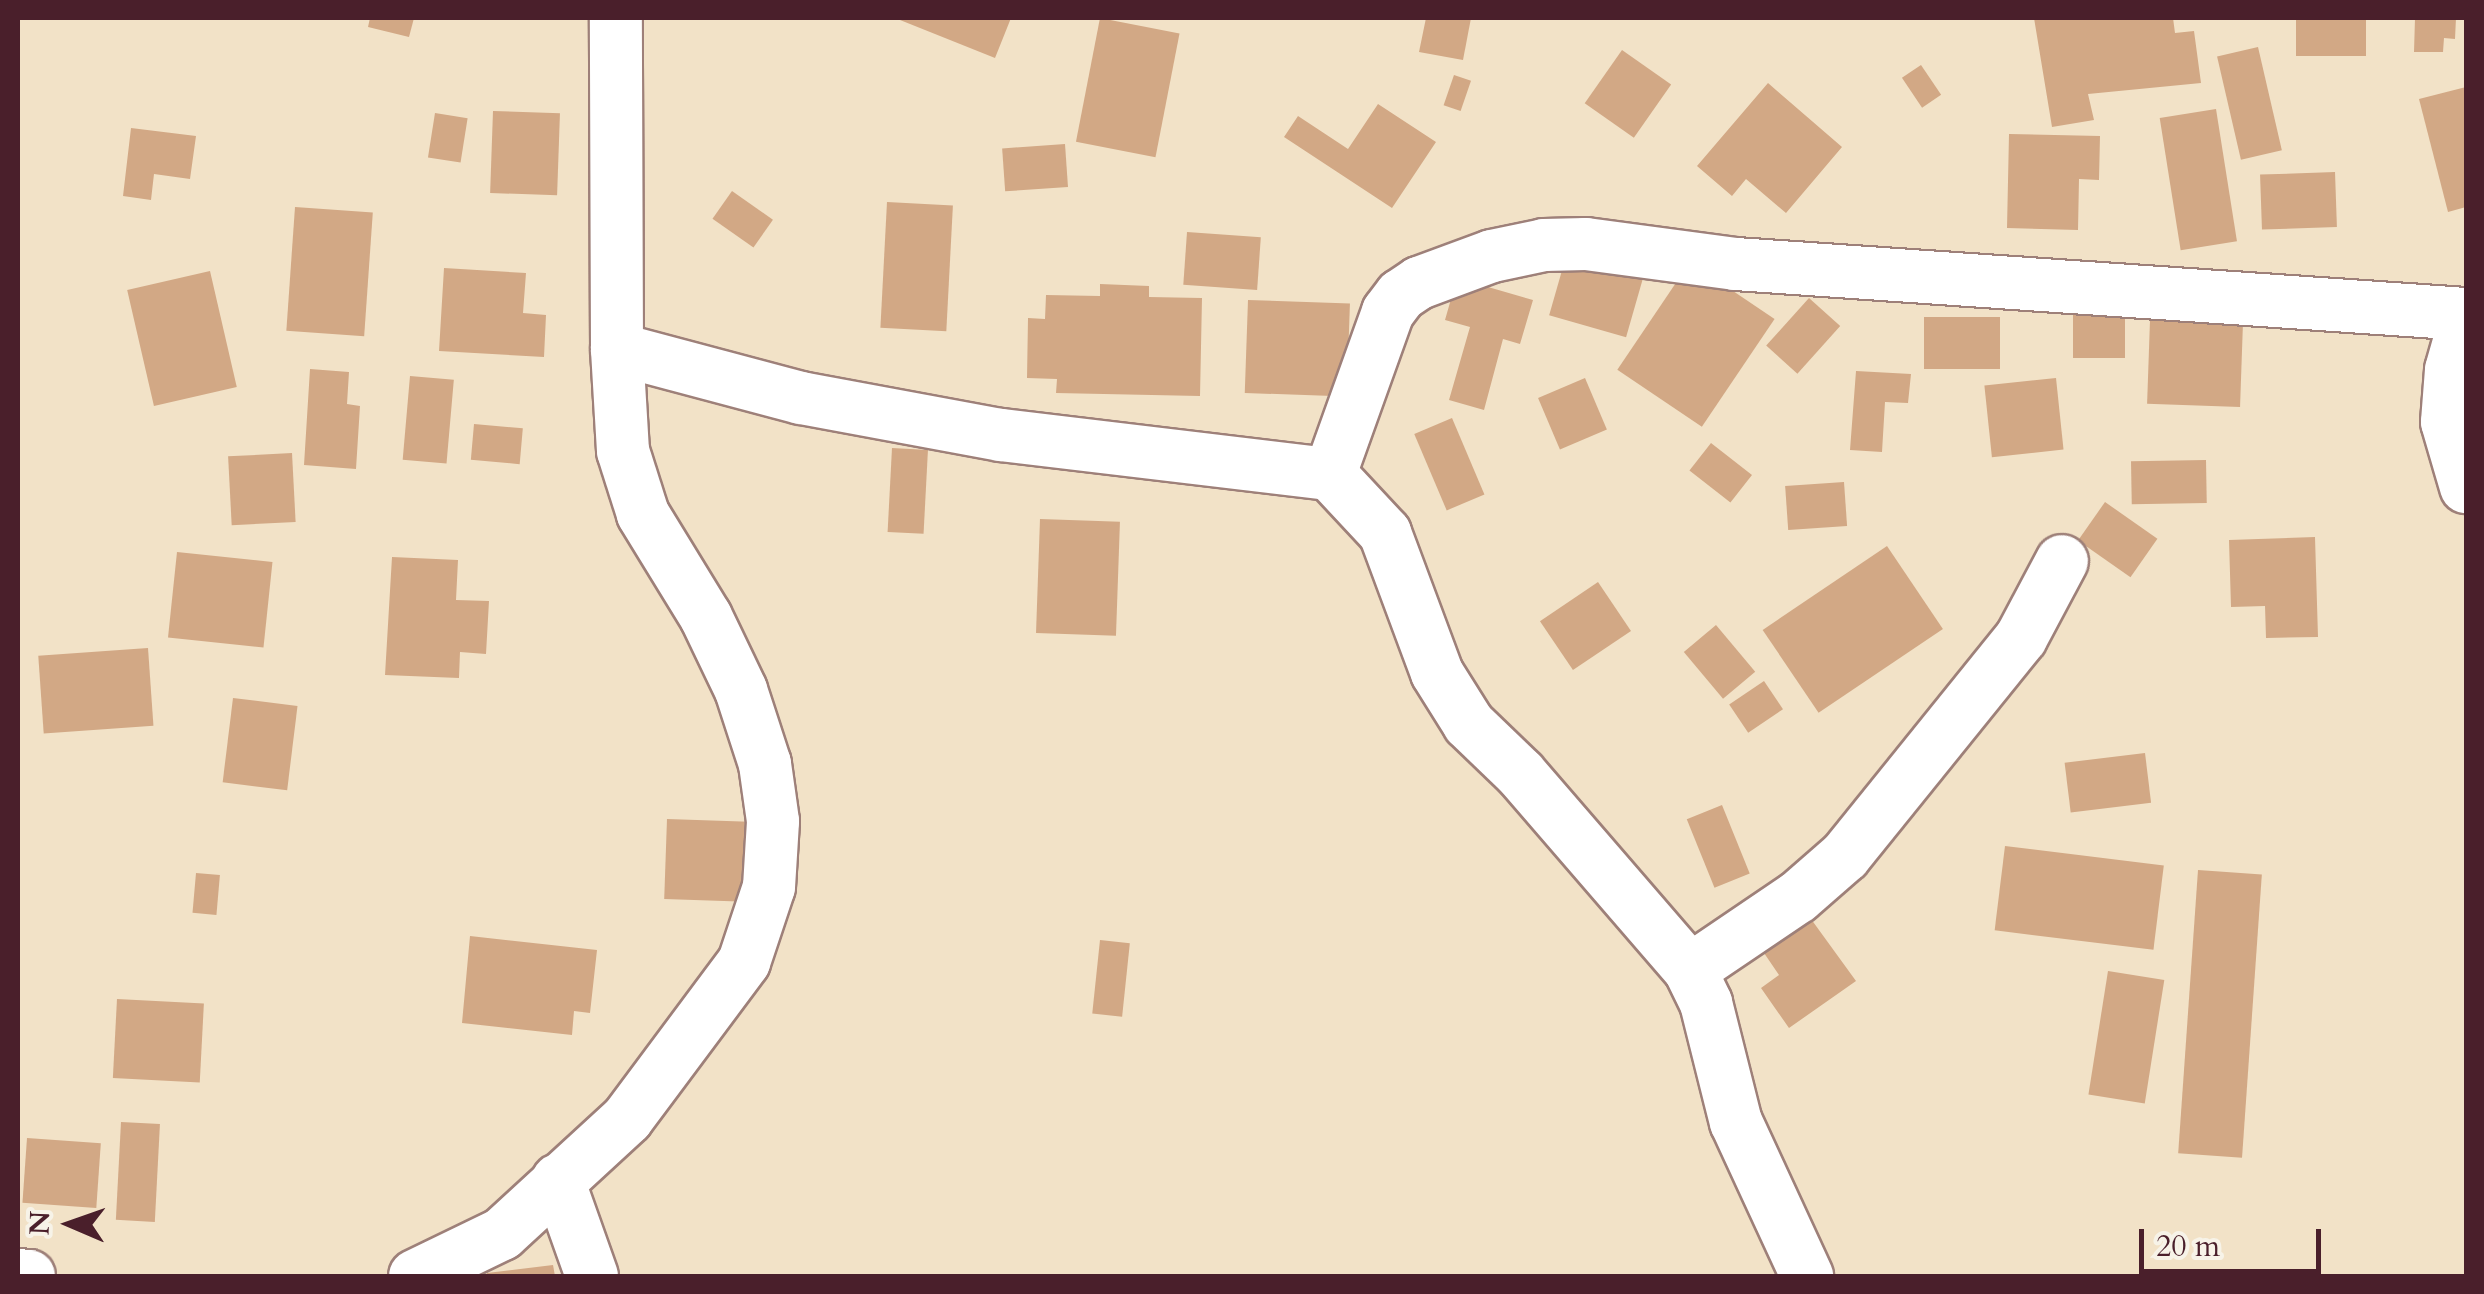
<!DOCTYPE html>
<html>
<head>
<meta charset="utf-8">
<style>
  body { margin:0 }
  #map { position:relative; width:2484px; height:1294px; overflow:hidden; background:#f2e2c7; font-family:Cardo,serif }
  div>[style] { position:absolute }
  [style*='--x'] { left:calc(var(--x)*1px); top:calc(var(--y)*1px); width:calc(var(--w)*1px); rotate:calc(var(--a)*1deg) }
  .building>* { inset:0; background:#d2a885; transform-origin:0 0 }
  .roads { filter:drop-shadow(2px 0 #9e8079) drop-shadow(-2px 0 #9e8079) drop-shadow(0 2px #9e8079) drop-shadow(0 -2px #9e8079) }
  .minor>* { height:52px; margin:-26px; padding:0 26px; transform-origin:26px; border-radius:26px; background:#fff }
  span { translate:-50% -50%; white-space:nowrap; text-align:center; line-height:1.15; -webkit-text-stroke:10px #f7f3e8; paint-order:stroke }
  .frame { position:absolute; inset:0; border:20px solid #4a1f2b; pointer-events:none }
  .north { position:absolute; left:20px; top:1174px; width:100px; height:100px; -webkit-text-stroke:8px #f7f3e8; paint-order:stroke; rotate:272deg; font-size:28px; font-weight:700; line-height:40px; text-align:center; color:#4a1f2b }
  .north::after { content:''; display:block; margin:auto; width:35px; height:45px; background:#4a1f2b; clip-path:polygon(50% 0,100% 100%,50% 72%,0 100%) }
  .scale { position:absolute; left:2139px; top:1229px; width:182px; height:45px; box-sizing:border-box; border:5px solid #4a1f2b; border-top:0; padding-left:12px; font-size:30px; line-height:35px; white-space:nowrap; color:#4a1f2b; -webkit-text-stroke:8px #f7f3e8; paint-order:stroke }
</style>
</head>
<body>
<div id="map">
  <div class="building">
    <div style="clip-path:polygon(370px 18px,414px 18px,409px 37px,368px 27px)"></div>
    <div style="clip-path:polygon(895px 18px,1011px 18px,995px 58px)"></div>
    <div style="left:1100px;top:18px;width:81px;height:126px;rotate:11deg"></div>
    <div style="clip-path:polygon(1426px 18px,1471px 18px,1463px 60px,1419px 52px)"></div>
    <div style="clip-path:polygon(2034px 18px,2173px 18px,2175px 33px,2194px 31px,2201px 83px,2088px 94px,2094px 120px,2052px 127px)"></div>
    <div style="left:2296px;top:18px;width:70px;height:38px"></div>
    <div style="clip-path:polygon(2415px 18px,2456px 18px,2455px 39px,2444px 38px,2443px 52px,2414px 52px)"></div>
    <div style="left:2258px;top:47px;width:106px;height:42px;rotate:77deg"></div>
    <div style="left:1622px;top:50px;width:60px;height:65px;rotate:35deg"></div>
    <div style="left:1921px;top:65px;width:36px;height:23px;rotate:56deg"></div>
    <div style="left:1454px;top:75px;width:18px;height:32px;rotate:19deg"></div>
    <div style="clip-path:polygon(1768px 83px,1842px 147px,1786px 213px,1746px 179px,1732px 196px,1697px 166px)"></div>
    <div style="clip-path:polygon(2466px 87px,2466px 207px,2448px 212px,2419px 99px)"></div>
    <div style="clip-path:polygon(1378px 104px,1436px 142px,1392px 208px,1284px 137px,1298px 116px,1348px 149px)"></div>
    <div style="left:2216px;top:109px;width:134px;height:57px;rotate:81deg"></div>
    <div style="left:493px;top:111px;width:67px;height:82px;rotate:2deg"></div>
    <div style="left:435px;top:113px;width:33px;height:45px;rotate:9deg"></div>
    <div style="clip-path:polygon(131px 128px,196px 136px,190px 179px,154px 174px,151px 200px,123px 196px)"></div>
    <div style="clip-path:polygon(2009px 134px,2100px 136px,2099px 180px,2079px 179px,2078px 230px,2007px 228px)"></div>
    <div style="left:1065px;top:144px;width:43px;height:63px;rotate:86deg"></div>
    <div style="left:2335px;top:172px;width:55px;height:75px;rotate:88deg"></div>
    <div style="left:732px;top:191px;width:50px;height:34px;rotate:35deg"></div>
    <div style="left:887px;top:202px;width:66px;height:126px;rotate:3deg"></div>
    <div style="left:295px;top:207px;width:78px;height:124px;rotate:4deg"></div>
    <div style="left:1187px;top:232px;width:74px;height:53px;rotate:4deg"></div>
    <div style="left:1569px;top:246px;width:80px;height:72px;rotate:16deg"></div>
    <div style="left:1690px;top:262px;width:102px;height:130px;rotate:34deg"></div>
    <div style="clip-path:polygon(444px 268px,526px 273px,523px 313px,546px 315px,544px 357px,439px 351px)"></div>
    <div style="left:210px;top:271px;width:119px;height:85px;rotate:77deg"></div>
    <div style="clip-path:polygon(1457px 278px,1533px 300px,1520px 344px,1503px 339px,1484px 410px,1449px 400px,1470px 327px,1445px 320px)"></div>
    <div style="clip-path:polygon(1100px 284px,1149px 286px,1149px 297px,1202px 298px,1200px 396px,1056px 393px,1057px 379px,1027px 378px,1028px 318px,1045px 319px,1046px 295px,1100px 296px)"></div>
    <div style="left:1809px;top:298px;width:42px;height:64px;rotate:42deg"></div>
    <div style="left:2073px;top:298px;width:52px;height:60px"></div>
    <div style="left:1248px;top:300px;width:102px;height:93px;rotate:2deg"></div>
    <div style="left:1924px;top:317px;width:76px;height:52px"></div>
    <div style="left:2243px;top:322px;width:85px;height:93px;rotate:92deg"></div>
    <div style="clip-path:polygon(310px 369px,349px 372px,347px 404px,360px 406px,356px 469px,304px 465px)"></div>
    <div style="clip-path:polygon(1856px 371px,1911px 374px,1908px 403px,1885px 402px,1882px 452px,1850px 450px)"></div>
    <div style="left:410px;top:376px;width:44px;height:84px;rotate:5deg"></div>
    <div style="left:1585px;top:378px;width:56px;height:51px;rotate:67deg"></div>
    <div style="left:2056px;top:378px;width:72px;height:72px;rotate:84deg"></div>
    <div style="left:1452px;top:418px;width:83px;height:41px;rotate:67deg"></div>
    <div style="left:474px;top:424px;width:49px;height:36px;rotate:5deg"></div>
    <div style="left:1711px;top:443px;width:52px;height:35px;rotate:38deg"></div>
    <div style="left:892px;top:448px;width:36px;height:84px;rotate:3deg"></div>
    <div style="left:292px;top:453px;width:69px;height:64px;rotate:87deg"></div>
    <div style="left:2206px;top:460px;width:43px;height:75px;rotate:89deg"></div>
    <div style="left:1844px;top:482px;width:44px;height:59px;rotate:86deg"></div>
    <div style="left:2105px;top:502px;width:64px;height:47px;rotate:35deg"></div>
    <div style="left:1040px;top:519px;width:80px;height:114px;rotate:2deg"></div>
    <div style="clip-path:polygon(2315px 537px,2318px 637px,2266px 638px,2265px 606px,2231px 607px,2229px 540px)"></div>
    <div style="left:1887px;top:546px;width:100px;height:150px;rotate:56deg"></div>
    <div style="left:177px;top:552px;width:96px;height:86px;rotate:6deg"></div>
    <div style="clip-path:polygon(392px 557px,458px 560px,456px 600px,489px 601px,486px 654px,460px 652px,459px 678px,385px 675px)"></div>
    <div style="left:1598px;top:582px;width:59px;height:70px;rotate:56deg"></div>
    <div style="left:1716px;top:625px;width:61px;height:42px;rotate:50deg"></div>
    <div style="left:148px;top:648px;width:78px;height:110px;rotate:86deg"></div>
    <div style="left:1764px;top:681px;width:34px;height:42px;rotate:56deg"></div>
    <div style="left:233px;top:698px;width:65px;height:85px;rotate:7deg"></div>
    <div style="left:2145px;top:753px;width:50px;height:81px;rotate:83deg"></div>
    <div style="left:1722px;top:805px;width:74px;height:38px;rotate:68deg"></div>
    <div style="left:667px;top:819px;width:82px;height:80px;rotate:2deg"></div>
    <div style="left:2005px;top:846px;width:160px;height:85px;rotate:7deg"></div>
    <div style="left:2198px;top:870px;width:64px;height:284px;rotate:4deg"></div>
    <div style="left:196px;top:873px;width:24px;height:40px;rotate:5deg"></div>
    <div style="clip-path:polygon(1811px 919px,1856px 981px,1789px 1028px,1761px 988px,1779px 975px,1764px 953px)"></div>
    <div style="clip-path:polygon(470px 936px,597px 950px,590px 1013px,574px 1011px,572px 1035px,462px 1023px)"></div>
    <div style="left:1100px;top:940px;width:30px;height:74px;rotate:6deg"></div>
    <div style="left:2108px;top:971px;width:57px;height:125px;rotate:9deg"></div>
    <div style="left:117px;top:999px;width:87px;height:79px;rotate:3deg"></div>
    <div style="left:121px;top:1122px;width:39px;height:98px;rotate:3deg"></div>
    <div style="left:27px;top:1138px;width:74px;height:65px;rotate:4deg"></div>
    <div style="clip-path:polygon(553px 1265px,555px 1276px,487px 1276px,487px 1273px)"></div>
  </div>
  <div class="roads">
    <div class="minor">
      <div style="--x:2466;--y:317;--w:55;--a:105.8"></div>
      <div style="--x:2451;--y:370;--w:52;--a:94.4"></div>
      <div style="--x:2447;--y:422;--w:68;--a:73.7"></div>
      <div style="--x:617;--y:349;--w:190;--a:14.9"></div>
      <div style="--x:801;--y:398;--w:203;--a:10.5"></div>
      <div style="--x:1001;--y:435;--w:331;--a:6.8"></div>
      <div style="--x:1330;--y:474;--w:81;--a:47"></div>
      <div style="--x:1385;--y:533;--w:149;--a:69.6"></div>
      <div style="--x:1437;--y:673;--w:60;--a:57.9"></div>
      <div style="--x:1469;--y:724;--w:71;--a:43.9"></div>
      <div style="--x:1520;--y:773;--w:260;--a:49.2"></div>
      <div style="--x:1690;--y:970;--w:37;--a:64"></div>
      <div style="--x:1706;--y:1003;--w:123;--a:75.9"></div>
      <div style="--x:1736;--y:1122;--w:170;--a:65.2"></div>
      <div style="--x:1330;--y:474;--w:172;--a:-70.3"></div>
      <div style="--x:1388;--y:312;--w:21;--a:-53"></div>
      <div style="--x:1401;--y:295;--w:22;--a:-34"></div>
      <div style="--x:1419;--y:283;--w:78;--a:-20.3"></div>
      <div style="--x:1492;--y:256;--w:53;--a:-11.9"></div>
      <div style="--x:1544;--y:245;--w:42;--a:-1.4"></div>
      <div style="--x:1586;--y:244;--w:151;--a:7.6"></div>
      <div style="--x:1736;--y:264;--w:732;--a:3.92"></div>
      <div style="--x:1690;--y:970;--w:130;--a:-34.1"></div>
      <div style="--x:1798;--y:897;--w:62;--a:-41.1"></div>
      <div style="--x:1845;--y:856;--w:280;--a:-51.1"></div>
      <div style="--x:2021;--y:638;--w:87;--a:-62"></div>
      <div style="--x:558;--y:1180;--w:102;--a:70.5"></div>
      <div style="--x:18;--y:1275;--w:11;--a:5"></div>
      <div style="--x:415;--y:1276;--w:97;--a:-25.8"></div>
      <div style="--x:502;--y:1234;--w:170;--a:-42.6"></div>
      <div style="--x:627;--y:1119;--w:196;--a:-53.3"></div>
      <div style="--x:744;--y:962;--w:79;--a:-71.6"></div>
      <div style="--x:769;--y:887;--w:66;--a:-86.5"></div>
      <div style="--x:773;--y:821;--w:58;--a:-98"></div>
      <div style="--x:765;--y:764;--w:78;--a:-108"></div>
      <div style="--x:741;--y:690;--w:81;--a:-115.6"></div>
      <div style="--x:706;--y:617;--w:121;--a:-121.5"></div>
      <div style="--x:643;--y:514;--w:66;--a:-107.6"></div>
      <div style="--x:623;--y:451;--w:102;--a:-93.4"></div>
      <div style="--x:617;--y:349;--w:331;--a:-90.2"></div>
    </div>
  </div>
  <div class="frame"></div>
  <div class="north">N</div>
  <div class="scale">20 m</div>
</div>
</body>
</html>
